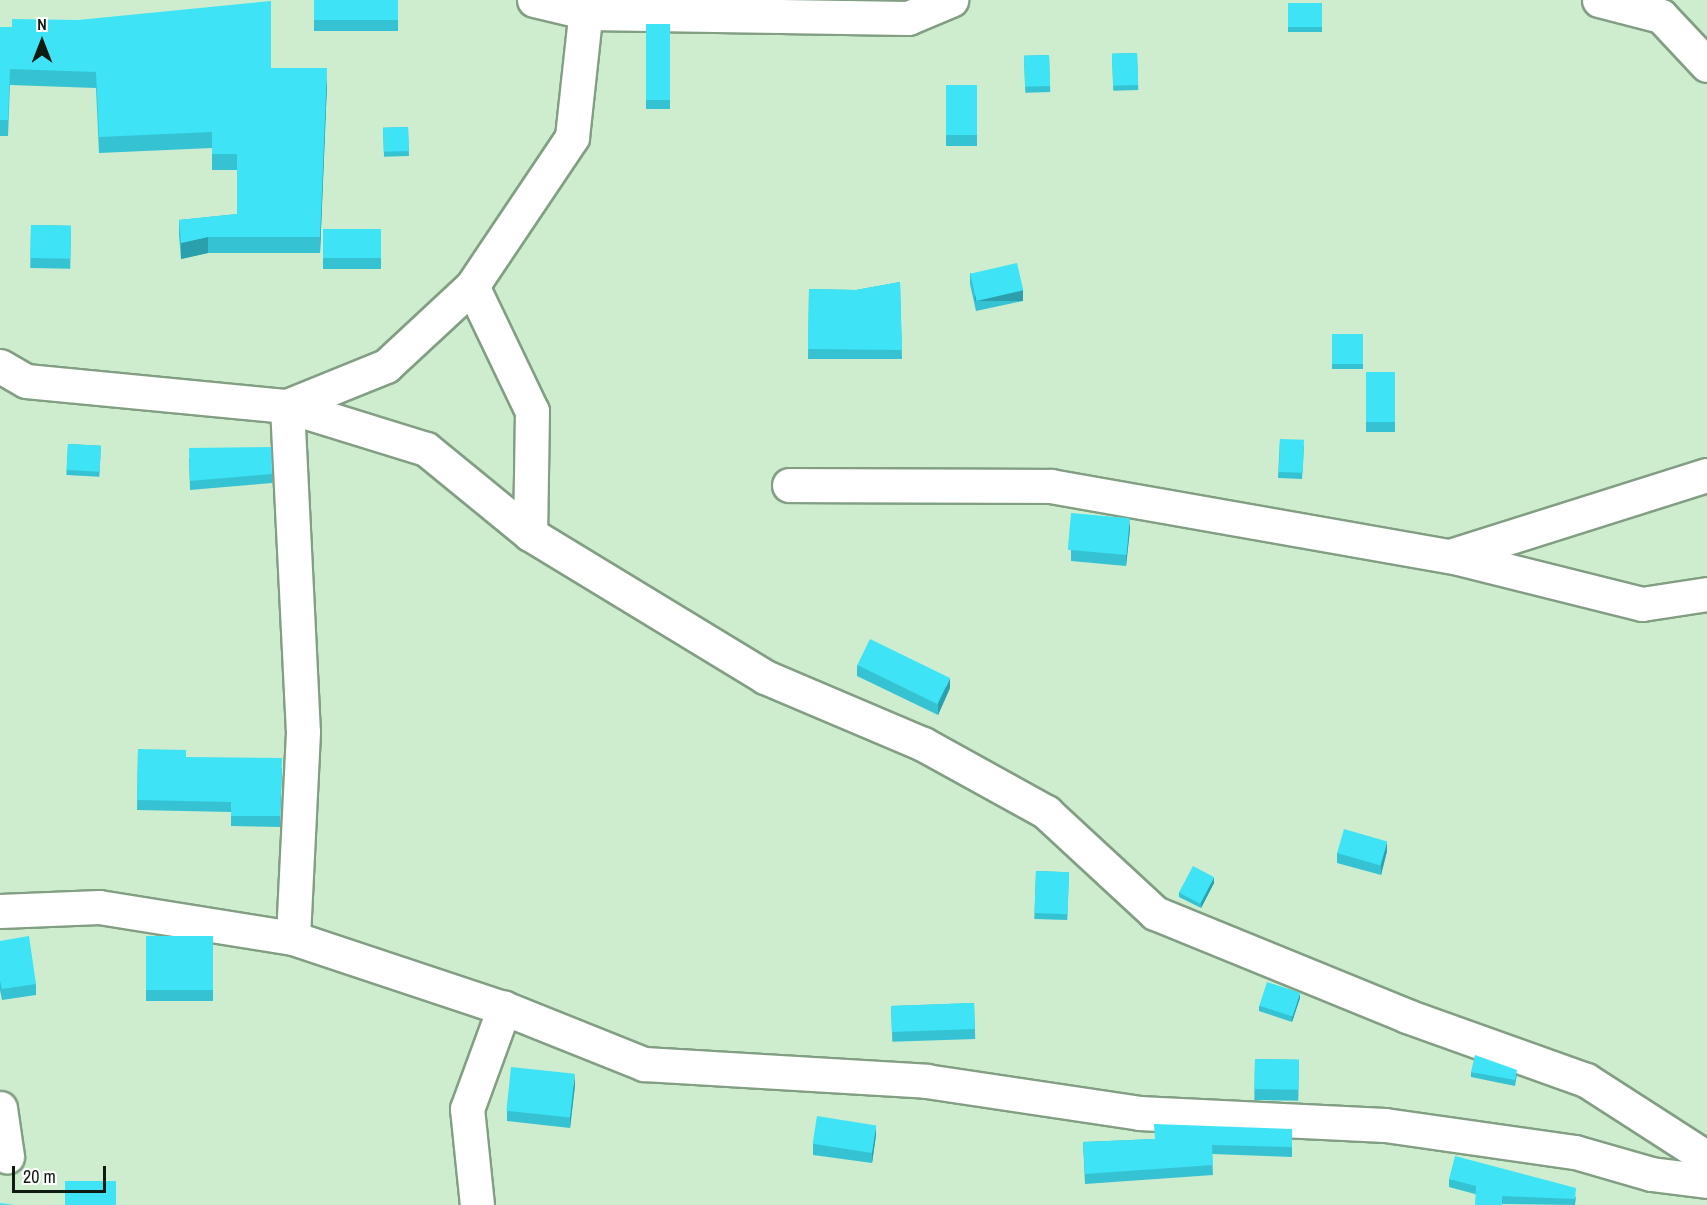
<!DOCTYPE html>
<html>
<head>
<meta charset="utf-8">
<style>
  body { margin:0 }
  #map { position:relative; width:1707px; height:1205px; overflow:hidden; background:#ceedcf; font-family:"Archivo Narrow",sans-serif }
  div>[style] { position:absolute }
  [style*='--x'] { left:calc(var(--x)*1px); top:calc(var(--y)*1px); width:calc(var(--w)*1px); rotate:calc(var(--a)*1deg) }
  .roads { filter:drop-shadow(2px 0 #829e83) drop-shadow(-2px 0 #829e83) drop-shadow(0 2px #829e83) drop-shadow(0 -2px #829e83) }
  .minor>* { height:33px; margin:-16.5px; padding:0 16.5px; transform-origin:16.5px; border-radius:16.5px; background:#fff }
  .wall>* { inset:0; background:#35c3d3; transform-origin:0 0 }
  .shaded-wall>* { inset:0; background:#2b9fac; transform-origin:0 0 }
  .building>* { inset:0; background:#3ee3f5; transform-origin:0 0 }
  span { translate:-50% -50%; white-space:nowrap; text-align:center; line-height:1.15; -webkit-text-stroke:4.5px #fff; paint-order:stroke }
  .north { position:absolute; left:12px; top:12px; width:60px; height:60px; -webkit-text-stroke:4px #fff; paint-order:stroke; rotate:0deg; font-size:16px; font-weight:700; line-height:24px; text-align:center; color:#0f1a10 }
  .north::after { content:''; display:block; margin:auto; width:21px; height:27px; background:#0f1a10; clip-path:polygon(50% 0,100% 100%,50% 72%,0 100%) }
  .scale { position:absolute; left:12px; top:1166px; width:94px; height:27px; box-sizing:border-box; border:3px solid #0f1a10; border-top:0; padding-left:8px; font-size:18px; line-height:21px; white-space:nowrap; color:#0f1a10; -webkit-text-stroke:4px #fff; paint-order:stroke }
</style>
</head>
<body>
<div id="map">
  <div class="roads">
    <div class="minor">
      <div style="--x:534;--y:0;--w:56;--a:13.5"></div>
      <div style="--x:588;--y:13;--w:320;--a:0.9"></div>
      <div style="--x:908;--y:18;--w:47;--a:-22.7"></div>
      <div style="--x:1599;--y:0;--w:64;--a:14.5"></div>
      <div style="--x:1661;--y:16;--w:67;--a:46.8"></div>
      <div style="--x:472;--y:286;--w:139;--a:64.4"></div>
      <div style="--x:532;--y:411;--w:123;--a:90.9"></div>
      <div style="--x:0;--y:366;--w:30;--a:30"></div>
      <div style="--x:26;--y:381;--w:262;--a:5.5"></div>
      <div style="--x:287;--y:406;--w:145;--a:17.2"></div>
      <div style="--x:426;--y:449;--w:134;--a:39.3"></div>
      <div style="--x:530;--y:534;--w:275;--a:31.3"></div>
      <div style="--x:765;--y:677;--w:172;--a:23"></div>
      <div style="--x:923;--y:744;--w:141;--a:28.9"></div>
      <div style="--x:1046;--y:812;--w:149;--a:42.8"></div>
      <div style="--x:1155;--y:913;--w:272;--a:22.2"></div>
      <div style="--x:1407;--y:1016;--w:190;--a:19.7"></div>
      <div style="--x:1586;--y:1080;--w:144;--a:32.8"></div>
      <div style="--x:287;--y:406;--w:107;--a:-22"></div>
      <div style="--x:386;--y:366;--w:117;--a:-42.9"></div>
      <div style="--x:472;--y:286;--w:179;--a:-56.1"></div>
      <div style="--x:572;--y:137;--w:138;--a:-83.8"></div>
      <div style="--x:287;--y:406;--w:326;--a:87.2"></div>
      <div style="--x:303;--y:732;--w:206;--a:92.8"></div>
      <div style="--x:789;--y:485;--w:262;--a:0.2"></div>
      <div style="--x:1051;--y:486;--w:405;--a:10"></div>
      <div style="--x:1450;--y:556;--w:198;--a:14"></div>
      <div style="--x:1642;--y:604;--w:66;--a:-8.7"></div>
      <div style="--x:1450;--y:556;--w:269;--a:-17.5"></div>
      <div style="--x:0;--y:911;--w:99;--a:-2.3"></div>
      <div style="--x:99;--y:907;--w:196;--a:9.1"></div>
      <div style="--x:293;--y:938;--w:222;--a:18.4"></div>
      <div style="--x:504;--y:1008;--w:151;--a:21.8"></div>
      <div style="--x:644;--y:1064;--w:283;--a:3.4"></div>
      <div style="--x:926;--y:1081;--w:215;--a:8.5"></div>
      <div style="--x:1139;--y:1113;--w:246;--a:2.8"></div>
      <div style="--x:1385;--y:1125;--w:192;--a:8.1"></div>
      <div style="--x:1575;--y:1152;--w:79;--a:16.1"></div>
      <div style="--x:1651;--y:1174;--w:56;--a:7.1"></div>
      <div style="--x:0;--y:1108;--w:49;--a:81.7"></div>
      <div style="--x:477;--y:1205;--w:97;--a:-95.9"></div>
      <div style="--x:467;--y:1109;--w:108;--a:-69.9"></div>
    </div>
  </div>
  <div class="wall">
    <div style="left:314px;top:0;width:84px;height:31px"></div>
    <div style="left:1288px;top:3px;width:34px;height:29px"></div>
    <div style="left:646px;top:24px;width:24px;height:85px"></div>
    <div style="clip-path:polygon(0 27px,271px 68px,327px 84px,320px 253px,208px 253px,181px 259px,179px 235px,179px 220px,237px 214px,237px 170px,212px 170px,212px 148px,99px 153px,96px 88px,10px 85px,8px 136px,0 136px)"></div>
    <div style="left:1137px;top:53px;width:37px;height:25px;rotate:88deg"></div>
    <div style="left:1049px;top:55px;width:37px;height:25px;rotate:88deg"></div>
    <div style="left:946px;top:85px;width:31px;height:61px"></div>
    <div style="left:408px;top:127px;width:29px;height:25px;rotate:88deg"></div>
    <div style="left:31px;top:225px;width:40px;height:43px;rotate:1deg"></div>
    <div style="left:381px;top:229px;width:40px;height:58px;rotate:90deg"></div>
    <div style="clip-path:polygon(970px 273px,1023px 301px,976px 311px,970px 284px)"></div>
    <div style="clip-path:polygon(900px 282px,902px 359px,808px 359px,809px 289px,856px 290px)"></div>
    <div style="left:1332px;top:334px;width:31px;height:35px"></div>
    <div style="left:1366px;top:372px;width:29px;height:60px"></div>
    <div style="clip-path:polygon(1280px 439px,1304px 446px,1302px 479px,1278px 478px)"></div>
    <div style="left:68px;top:444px;width:33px;height:31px;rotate:3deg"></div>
    <div style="clip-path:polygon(189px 458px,272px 474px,272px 483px,190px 490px)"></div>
    <div style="clip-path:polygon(1071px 513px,1130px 529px,1126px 566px,1071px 561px)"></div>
    <div style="clip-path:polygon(857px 665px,950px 688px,938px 715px,857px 676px)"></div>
    <div style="clip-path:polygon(138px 749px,186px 757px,282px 768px,280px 827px,231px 826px,231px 812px,137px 810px)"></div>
    <div style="clip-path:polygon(1387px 851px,1381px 875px,1337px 863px,1337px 853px)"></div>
    <div style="left:1036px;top:871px;width:33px;height:48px;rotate:2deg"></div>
    <div style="clip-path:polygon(1214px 883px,1201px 908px,1179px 897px,1179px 892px)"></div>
    <div style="left:146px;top:936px;width:67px;height:65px"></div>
    <div style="clip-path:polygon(0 941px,36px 984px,36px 995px,2px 1000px,0 990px)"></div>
    <div style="clip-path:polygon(1300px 998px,1292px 1022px,1259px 1011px,1259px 1006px)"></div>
    <div style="left:974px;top:1003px;width:36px;height:83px;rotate:88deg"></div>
    <div style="left:1255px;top:1059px;width:44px;height:41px;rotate:1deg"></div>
    <div style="clip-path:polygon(1471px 1072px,1517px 1075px,1515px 1086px,1471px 1077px)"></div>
    <div style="clip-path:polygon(575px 1085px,570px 1128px,507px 1121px,507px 1111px)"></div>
    <div style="clip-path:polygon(1292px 1129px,1292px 1157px,1212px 1154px,1213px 1175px,1085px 1184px,1083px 1142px,1155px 1139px)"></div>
    <div style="clip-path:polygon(876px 1135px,872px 1163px,813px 1155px,813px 1144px)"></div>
    <div style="clip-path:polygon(1449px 1179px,1576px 1197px,1575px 1205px,1502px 1204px,1475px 1194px,1449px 1187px)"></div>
  </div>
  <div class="shaded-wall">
    <div style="clip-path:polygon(327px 68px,327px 84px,320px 253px,320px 237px)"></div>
    <div style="clip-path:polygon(208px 237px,208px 253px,181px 259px,181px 243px)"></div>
    <div style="left:1023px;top:290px;width:11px;height:48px;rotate:90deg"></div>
    <div style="clip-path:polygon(1130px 518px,1130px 529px,1126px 566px,1126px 555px)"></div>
    <div style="clip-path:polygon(950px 678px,950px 688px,938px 715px,938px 704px)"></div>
    <div style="clip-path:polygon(1387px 841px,1387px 851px,1381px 875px,1381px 865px)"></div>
    <div style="clip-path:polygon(1214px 877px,1214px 883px,1201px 908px,1201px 903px)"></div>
    <div style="clip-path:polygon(1300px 993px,1300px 998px,1292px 1022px,1292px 1017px)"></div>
    <div style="clip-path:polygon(575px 1074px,575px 1085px,570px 1128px,570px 1117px)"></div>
    <div style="clip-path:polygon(876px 1125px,876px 1135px,872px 1163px,872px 1153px)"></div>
  </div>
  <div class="building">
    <div style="left:314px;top:0;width:84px;height:20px"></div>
    <div style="clip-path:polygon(271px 1px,271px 68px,327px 68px,320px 237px,208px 237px,181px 243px,179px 220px,237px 214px,237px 154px,212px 154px,212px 132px,99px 137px,96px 72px,10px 69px,8px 120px,0 120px,0 27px,12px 27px,12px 19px,78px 20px)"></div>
    <div style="left:1288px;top:3px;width:34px;height:24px"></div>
    <div style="left:646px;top:24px;width:24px;height:76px"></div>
    <div style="left:1137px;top:53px;width:32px;height:25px;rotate:88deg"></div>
    <div style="left:1049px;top:55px;width:31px;height:25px;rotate:88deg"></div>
    <div style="left:946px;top:85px;width:31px;height:50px"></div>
    <div style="left:408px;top:127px;width:24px;height:25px;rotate:88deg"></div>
    <div style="left:31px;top:225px;width:40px;height:33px;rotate:1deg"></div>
    <div style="left:381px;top:229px;width:29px;height:58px;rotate:90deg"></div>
    <div style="left:1017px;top:263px;width:28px;height:48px;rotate:77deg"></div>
    <div style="clip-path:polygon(900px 282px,902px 350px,808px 349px,809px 289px,856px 290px)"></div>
    <div style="left:1332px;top:334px;width:31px;height:30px"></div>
    <div style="left:1366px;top:372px;width:29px;height:50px"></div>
    <div style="left:1280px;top:439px;width:24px;height:33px;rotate:2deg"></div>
    <div style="left:68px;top:444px;width:33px;height:26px;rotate:3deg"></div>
    <div style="clip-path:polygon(271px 447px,272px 474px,190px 481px,189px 448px)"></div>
    <div style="left:1071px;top:513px;width:59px;height:37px;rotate:5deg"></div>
    <div style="left:870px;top:639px;width:89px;height:29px;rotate:26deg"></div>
    <div style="clip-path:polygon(138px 749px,186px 750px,186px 757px,282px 758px,280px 816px,231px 816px,231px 802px,137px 800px)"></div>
    <div style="left:1344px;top:829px;width:45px;height:25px;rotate:16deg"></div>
    <div style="left:1193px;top:866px;width:24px;height:30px;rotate:28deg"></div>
    <div style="left:1036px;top:871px;width:33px;height:42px;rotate:2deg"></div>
    <div style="clip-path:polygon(29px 936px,36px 984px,2px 989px,0 980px,0 941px)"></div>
    <div style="left:146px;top:936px;width:67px;height:54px"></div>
    <div style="left:1267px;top:982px;width:35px;height:25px;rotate:18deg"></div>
    <div style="left:974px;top:1003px;width:26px;height:83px;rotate:88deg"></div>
    <div style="clip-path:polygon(1475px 1055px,1517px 1070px,1515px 1080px,1471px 1072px)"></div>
    <div style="left:1255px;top:1059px;width:44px;height:30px;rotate:1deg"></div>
    <div style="left:511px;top:1067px;width:64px;height:44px;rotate:6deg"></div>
    <div style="left:817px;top:1116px;width:60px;height:28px;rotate:9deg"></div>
    <div style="clip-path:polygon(1154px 1124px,1292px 1129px,1292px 1147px,1212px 1145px,1213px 1165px,1085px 1174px,1083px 1142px,1155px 1139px)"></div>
    <div style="clip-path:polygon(1455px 1156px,1576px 1188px,1575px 1199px,1502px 1196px,1502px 1205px,1475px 1205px,1476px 1186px,1449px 1179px)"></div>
    <div style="left:65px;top:1181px;width:51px;height:24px"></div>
    <div style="clip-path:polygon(0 1203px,15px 1205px,0 1205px)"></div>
  </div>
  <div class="north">N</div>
  <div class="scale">20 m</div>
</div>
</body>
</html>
